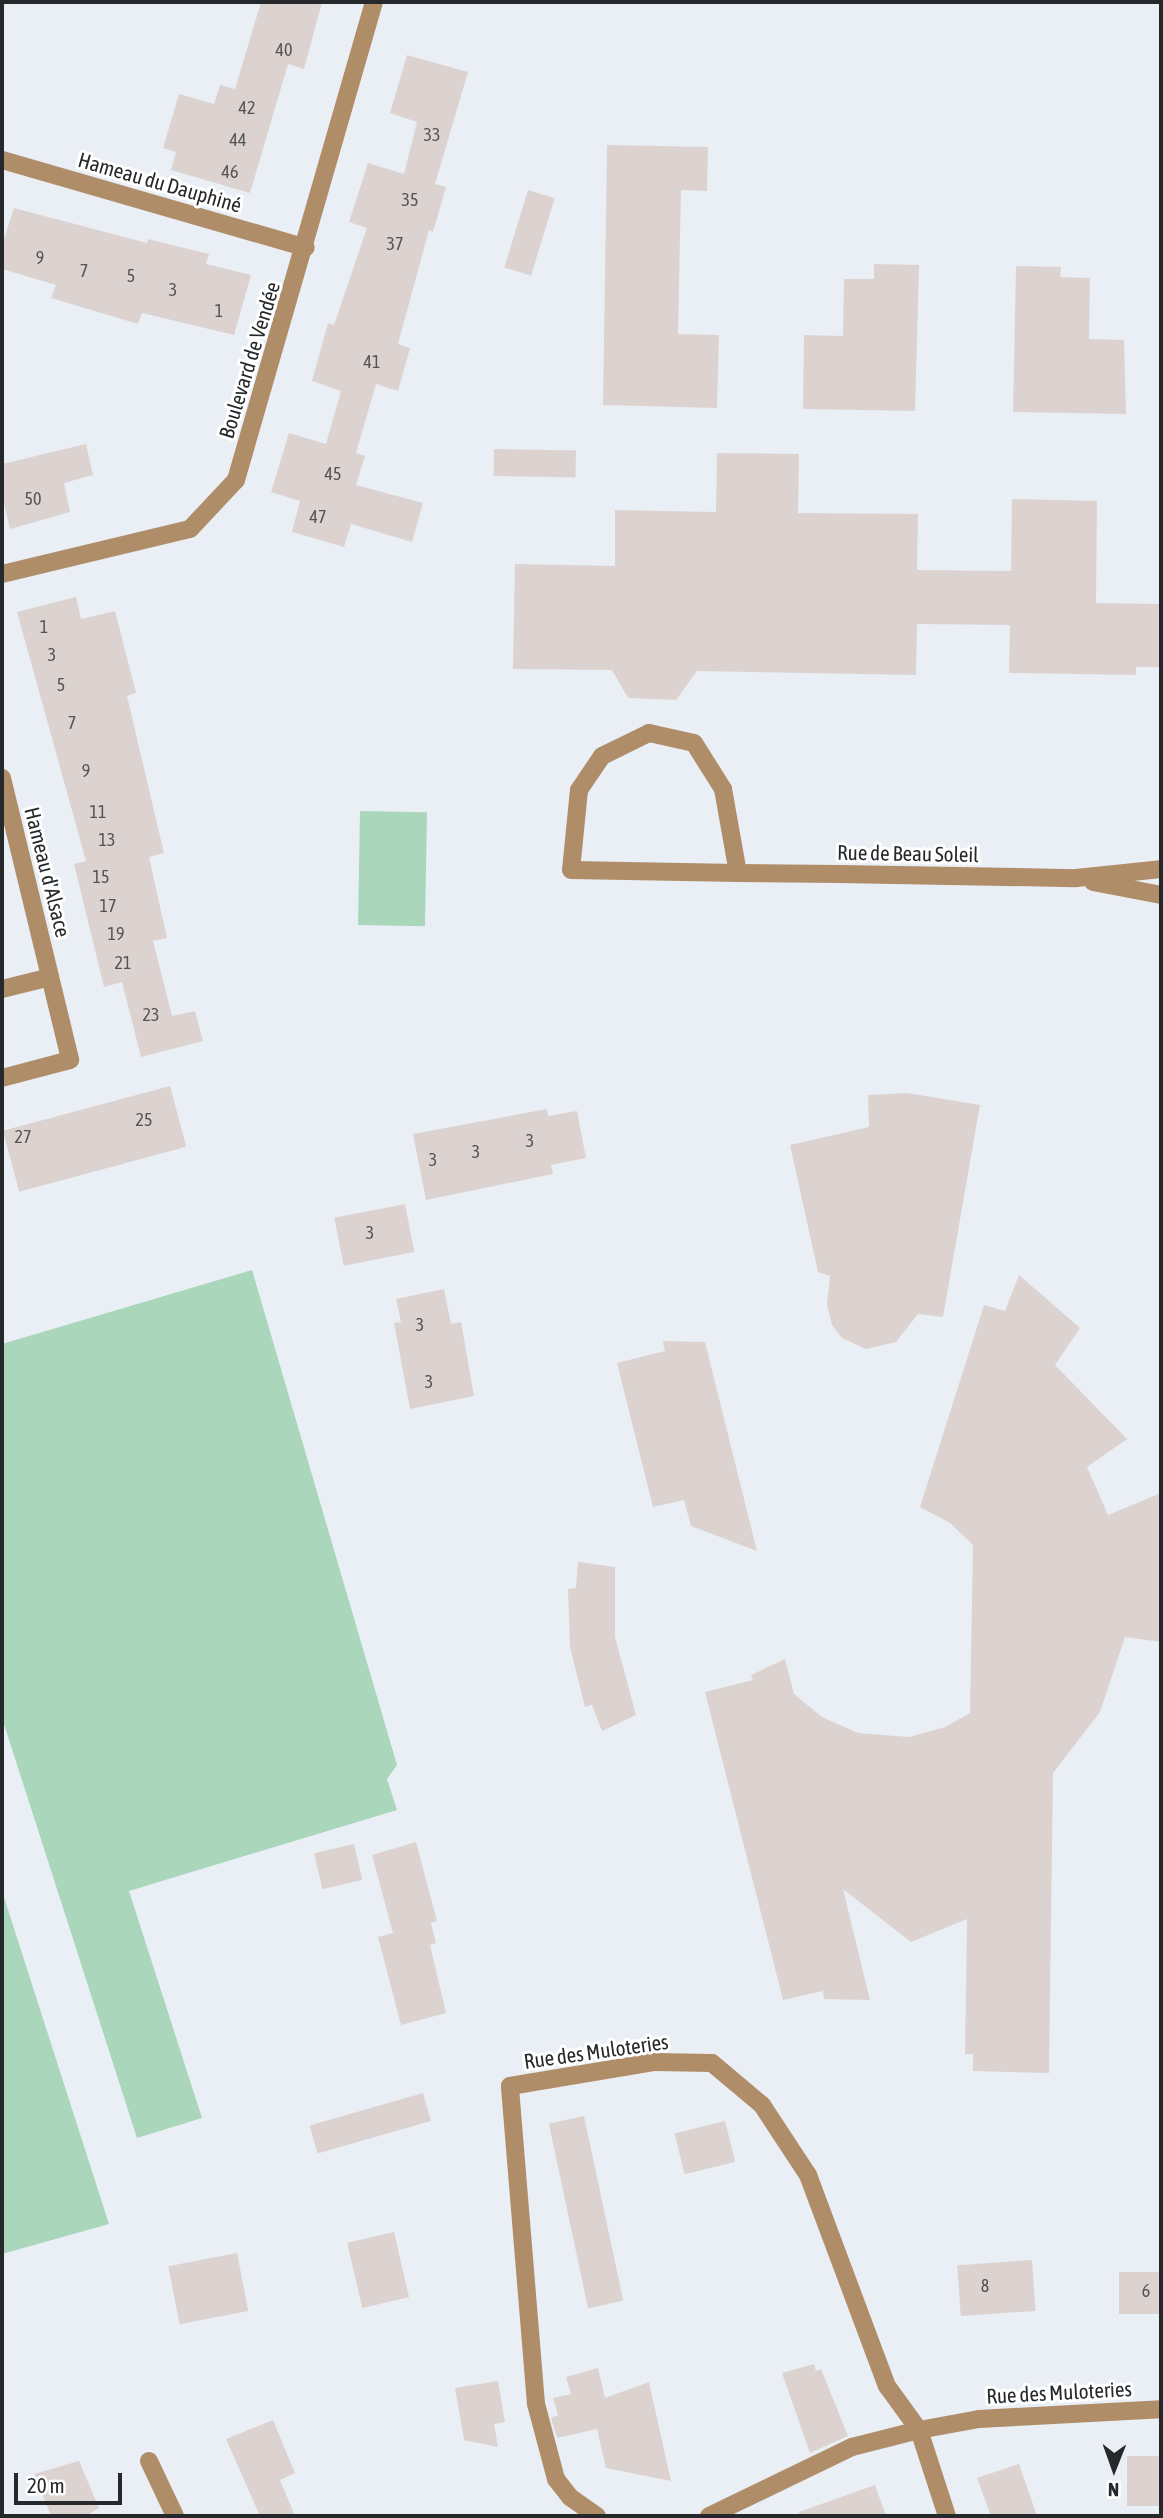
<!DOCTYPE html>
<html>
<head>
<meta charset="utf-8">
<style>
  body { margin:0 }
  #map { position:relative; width:1163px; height:2518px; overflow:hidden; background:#e9eff5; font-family:"Asap Condensed",sans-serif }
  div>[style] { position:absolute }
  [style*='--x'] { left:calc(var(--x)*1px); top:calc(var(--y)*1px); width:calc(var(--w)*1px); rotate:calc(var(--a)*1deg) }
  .green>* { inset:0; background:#aad7bc; transform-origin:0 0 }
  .building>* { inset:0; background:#dcd3d1; transform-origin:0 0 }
  .street>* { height:18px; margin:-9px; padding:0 9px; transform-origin:9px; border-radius:9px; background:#b08d69 }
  span { translate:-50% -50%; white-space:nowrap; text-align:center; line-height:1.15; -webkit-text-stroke:6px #fff; paint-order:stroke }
  .number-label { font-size:18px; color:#545454 }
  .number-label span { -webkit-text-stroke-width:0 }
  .street-label { font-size:21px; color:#26292b }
  .frame { position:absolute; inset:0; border:4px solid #26292b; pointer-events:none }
  .north { position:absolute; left:1079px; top:2434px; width:70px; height:70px; -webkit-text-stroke:5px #fff; paint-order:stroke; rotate:181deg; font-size:19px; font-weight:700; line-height:28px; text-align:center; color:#26292b }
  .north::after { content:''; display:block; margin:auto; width:24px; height:32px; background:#26292b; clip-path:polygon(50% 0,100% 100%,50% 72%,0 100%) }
  .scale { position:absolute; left:14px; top:2473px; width:108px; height:32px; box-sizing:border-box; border:4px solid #26292b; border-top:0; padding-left:9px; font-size:21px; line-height:24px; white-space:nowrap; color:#26292b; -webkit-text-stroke:5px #fff; paint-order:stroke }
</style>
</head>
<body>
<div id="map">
  <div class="green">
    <div style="left:360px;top:811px;width:67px;height:114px;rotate:1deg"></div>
    <div style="clip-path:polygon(252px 1270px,397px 1765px,387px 1779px,397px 1810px,129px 1891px,202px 2118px,137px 2138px,2px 1718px,2px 1344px)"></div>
    <div style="clip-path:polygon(2px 1891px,109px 2224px,2px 2254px,2px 1890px)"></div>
  </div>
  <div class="building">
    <div style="clip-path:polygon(261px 2px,322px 2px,304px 69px,288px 64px,250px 193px,171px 170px,176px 152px,163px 148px,179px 94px,214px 104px,220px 85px,235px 89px)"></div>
    <div style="clip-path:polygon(407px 55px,468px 72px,435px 184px,446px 187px,433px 232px,429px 230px,398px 344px,410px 348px,398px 391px,376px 384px,356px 453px,365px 456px,356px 485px,423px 503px,412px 542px,351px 524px,344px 547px,292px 532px,300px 501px,271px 492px,289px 433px,326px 444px,341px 391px,312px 381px,328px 323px,334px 325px,367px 228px,349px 222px,368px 163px,404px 174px,417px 122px,390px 113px)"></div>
    <div style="clip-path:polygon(607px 145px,708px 147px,707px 191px,681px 190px,678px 334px,719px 335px,717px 408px,603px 405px)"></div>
    <div style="left:528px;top:190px;width:28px;height:81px;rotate:17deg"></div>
    <div style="clip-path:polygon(14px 208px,147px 243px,148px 239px,209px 254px,206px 264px,251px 275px,234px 335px,142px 313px,138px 324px,51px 298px,56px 285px,2px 269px,2px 245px)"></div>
    <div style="clip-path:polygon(874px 264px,919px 265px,915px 411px,803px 409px,804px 335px,843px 336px,844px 279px,874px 279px)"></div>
    <div style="clip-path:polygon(1016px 266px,1061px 267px,1060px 277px,1090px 278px,1089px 339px,1124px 340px,1126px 414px,1013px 412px)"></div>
    <div style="clip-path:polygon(86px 444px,93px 475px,64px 483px,70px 512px,10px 529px,2px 495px,2px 464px)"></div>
    <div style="left:494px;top:449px;width:82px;height:27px;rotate:1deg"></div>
    <div style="clip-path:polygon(717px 453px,799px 454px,798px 513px,918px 514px,917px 570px,1011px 571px,1012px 499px,1097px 501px,1096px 603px,1161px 604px,1161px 667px,1136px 667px,1136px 675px,1009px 673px,1010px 625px,917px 624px,916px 675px,697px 671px,676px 700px,628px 698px,612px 670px,513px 669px,515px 564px,615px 566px,615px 510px,716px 512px)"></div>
    <div style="clip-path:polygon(76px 597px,81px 619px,115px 611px,136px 693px,127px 696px,164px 853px,149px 857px,167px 938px,153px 941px,172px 1016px,195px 1011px,203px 1041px,141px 1057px,122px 982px,104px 987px,74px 864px,86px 861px,17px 612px)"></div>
    <div style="left:170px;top:1086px;width:63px;height:173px;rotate:75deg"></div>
    <div style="clip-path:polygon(907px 1093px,980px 1105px,943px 1317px,918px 1314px,896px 1342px,866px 1349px,842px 1338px,832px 1325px,827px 1305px,830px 1276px,818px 1272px,790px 1145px,869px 1127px,868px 1095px)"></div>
    <div style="clip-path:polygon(547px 1109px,548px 1116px,577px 1111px,586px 1158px,551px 1165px,553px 1174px,426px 1200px,413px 1134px)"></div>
    <div style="left:405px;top:1204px;width:49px;height:72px;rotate:79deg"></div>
    <div style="clip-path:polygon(1019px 1275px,1080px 1328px,1055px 1365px,1127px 1439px,1087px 1467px,1108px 1515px,1161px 1493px,1161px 1642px,1125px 1637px,1100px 1712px,1053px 1773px,1049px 2073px,973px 2071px,973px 2054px,965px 2054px,967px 1919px,911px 1942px,843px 1889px,870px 2000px,824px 1999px,823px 1991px,783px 2000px,705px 1692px,753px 1680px,751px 1675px,785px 1659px,794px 1694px,822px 1717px,858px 1733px,909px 1737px,945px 1727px,970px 1713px,973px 1545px,950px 1523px,920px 1507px,984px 1305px,1005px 1311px)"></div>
    <div style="clip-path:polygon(444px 1289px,451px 1324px,461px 1322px,474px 1396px,410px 1409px,394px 1323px,401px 1322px,396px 1299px)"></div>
    <div style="clip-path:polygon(663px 1341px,705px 1342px,757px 1551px,691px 1526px,684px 1500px,653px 1507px,617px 1363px,665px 1351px)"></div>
    <div style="clip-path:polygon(578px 1562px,615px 1567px,615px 1637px,636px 1715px,602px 1731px,592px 1705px,585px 1707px,570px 1647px,568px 1589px,576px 1588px)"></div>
    <div style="clip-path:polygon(416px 1842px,437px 1921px,431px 1923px,436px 1943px,430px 1945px,446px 2013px,401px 2025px,378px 1937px,393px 1933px,372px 1855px)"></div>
    <div style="left:354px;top:1844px;width:37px;height:41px;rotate:77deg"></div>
    <div style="left:423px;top:2093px;width:29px;height:118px;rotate:74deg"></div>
    <div style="left:584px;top:2116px;width:189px;height:36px;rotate:78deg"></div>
    <div style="left:725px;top:2121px;width:42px;height:52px;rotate:76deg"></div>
    <div style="left:394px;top:2232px;width:67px;height:48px;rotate:77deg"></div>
    <div style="left:237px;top:2253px;width:59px;height:70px;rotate:79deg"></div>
    <div style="left:1032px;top:2260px;width:51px;height:75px;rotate:86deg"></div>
    <div style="left:1161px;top:2272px;width:42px;height:42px;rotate:90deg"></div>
    <div style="clip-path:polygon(814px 2364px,816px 2371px,821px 2369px,848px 2436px,810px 2453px,782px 2373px)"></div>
    <div style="clip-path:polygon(598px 2368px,605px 2398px,649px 2382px,671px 2481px,606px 2468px,597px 2429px,557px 2438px,551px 2418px,558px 2415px,553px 2398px,571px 2394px,566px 2377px)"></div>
    <div style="clip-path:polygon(498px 2381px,505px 2422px,494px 2424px,498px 2447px,464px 2440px,455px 2388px)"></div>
    <div style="clip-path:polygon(273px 2420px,295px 2473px,280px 2480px,295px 2516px,260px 2516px,226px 2439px)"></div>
    <div style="left:1161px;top:2456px;width:50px;height:34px;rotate:90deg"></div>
    <div style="clip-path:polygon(79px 2461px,99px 2508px,86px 2516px,51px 2516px,34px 2474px)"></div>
    <div style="clip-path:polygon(1019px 2464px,1037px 2516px,991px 2516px,977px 2478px)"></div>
    <div style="clip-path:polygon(875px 2485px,886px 2516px,800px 2516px,799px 2512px)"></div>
  </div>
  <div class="street">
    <div style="--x:2;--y:160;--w:316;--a:16.1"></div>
    <div style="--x:2;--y:574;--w:193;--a:-13.5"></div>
    <div style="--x:190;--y:529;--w:67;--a:-46.8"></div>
    <div style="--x:236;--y:480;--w:498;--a:-73.9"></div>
    <div style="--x:2;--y:778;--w:290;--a:76.4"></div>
    <div style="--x:70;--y:1060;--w:70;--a:165.2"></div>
    <div style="--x:738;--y:873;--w:85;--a:-100.1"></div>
    <div style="--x:723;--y:789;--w:54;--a:-122.2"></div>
    <div style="--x:694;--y:743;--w:46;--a:-167.5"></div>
    <div style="--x:649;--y:733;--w:52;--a:153.9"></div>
    <div style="--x:602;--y:756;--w:41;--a:124.1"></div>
    <div style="--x:579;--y:790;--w:80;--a:95.7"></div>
    <div style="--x:571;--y:870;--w:167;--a:1"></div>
    <div style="--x:738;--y:873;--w:101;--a:0.6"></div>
    <div style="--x:839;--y:874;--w:237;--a:1"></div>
    <div style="--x:1076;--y:878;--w:85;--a:-6"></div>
    <div style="--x:1093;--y:882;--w:69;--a:10.8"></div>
    <div style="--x:2;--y:989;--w:49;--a:-14"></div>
    <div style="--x:149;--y:2461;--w:61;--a:64.7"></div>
    <div style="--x:597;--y:2516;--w:33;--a:-145"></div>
    <div style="--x:570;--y:2497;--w:23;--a:-128"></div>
    <div style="--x:556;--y:2479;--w:78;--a:-104.9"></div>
    <div style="--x:536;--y:2404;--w:319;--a:-94.7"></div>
    <div style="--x:510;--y:2086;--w:147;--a:-9.4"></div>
    <div style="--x:655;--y:2062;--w:57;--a:1"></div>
    <div style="--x:712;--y:2063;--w:65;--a:40"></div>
    <div style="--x:762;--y:2105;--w:84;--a:56.7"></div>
    <div style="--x:808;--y:2175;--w:225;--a:69.5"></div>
    <div style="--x:887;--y:2386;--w:54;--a:54"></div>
    <div style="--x:919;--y:2430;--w:90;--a:72"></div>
    <div style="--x:709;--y:2516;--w:159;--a:-25.8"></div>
    <div style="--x:852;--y:2447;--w:69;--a:-14.2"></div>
    <div style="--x:919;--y:2430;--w:61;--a:-10.4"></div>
    <div style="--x:979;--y:2419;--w:182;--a:-3.1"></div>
  </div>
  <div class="number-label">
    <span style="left:284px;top:50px">40</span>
    <span style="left:247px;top:108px">42</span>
    <span style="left:432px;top:135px">33</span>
    <span style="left:238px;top:140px">44</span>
    <span style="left:230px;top:172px">46</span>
    <span style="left:410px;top:200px">35</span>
    <span style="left:395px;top:244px">37</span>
    <span style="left:40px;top:258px">9</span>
    <span style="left:84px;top:271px">7</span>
    <span style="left:131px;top:276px">5</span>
    <span style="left:173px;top:290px">3</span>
    <span style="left:219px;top:311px">1</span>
    <span style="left:372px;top:362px">41</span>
    <span style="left:333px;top:474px">45</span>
    <span style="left:33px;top:499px">50</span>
    <span style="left:318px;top:517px">47</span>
    <span style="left:44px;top:627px">1</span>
    <span style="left:52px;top:655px">3</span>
    <span style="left:61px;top:685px">5</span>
    <span style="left:72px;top:723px">7</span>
    <span style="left:86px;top:771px">9</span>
    <span style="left:98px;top:812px">11</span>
    <span style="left:107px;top:840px">13</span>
    <span style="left:101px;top:877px">15</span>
    <span style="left:108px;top:906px">17</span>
    <span style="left:116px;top:934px">19</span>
    <span style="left:123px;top:963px">21</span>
    <span style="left:151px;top:1015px">23</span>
    <span style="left:144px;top:1120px">25</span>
    <span style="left:23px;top:1137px">27</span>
    <span style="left:530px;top:1141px">3</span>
    <span style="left:476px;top:1152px">3</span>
    <span style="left:433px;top:1160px">3</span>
    <span style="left:370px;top:1233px">3</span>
    <span style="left:420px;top:1325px">3</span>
    <span style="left:429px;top:1382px">3</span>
    <span style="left:985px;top:2286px">8</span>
    <span style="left:1146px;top:2291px">6</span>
  </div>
  <div class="street-label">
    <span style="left:160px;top:182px;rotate:16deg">Hameau du Dauphiné</span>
    <span style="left:249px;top:360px;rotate:-73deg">Boulevard de Vendée</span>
    <span style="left:908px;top:853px;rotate:1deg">Rue de Beau Soleil</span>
    <span style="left:48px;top:872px;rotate:76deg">Hameau d'Alsace</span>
    <span style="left:596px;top:2051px;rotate:-8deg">Rue des Muloteries</span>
    <span style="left:1059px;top:2392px;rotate:-3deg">Rue des Muloteries</span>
  </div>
  <div class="frame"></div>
  <div class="north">N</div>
  <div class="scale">20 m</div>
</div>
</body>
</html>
